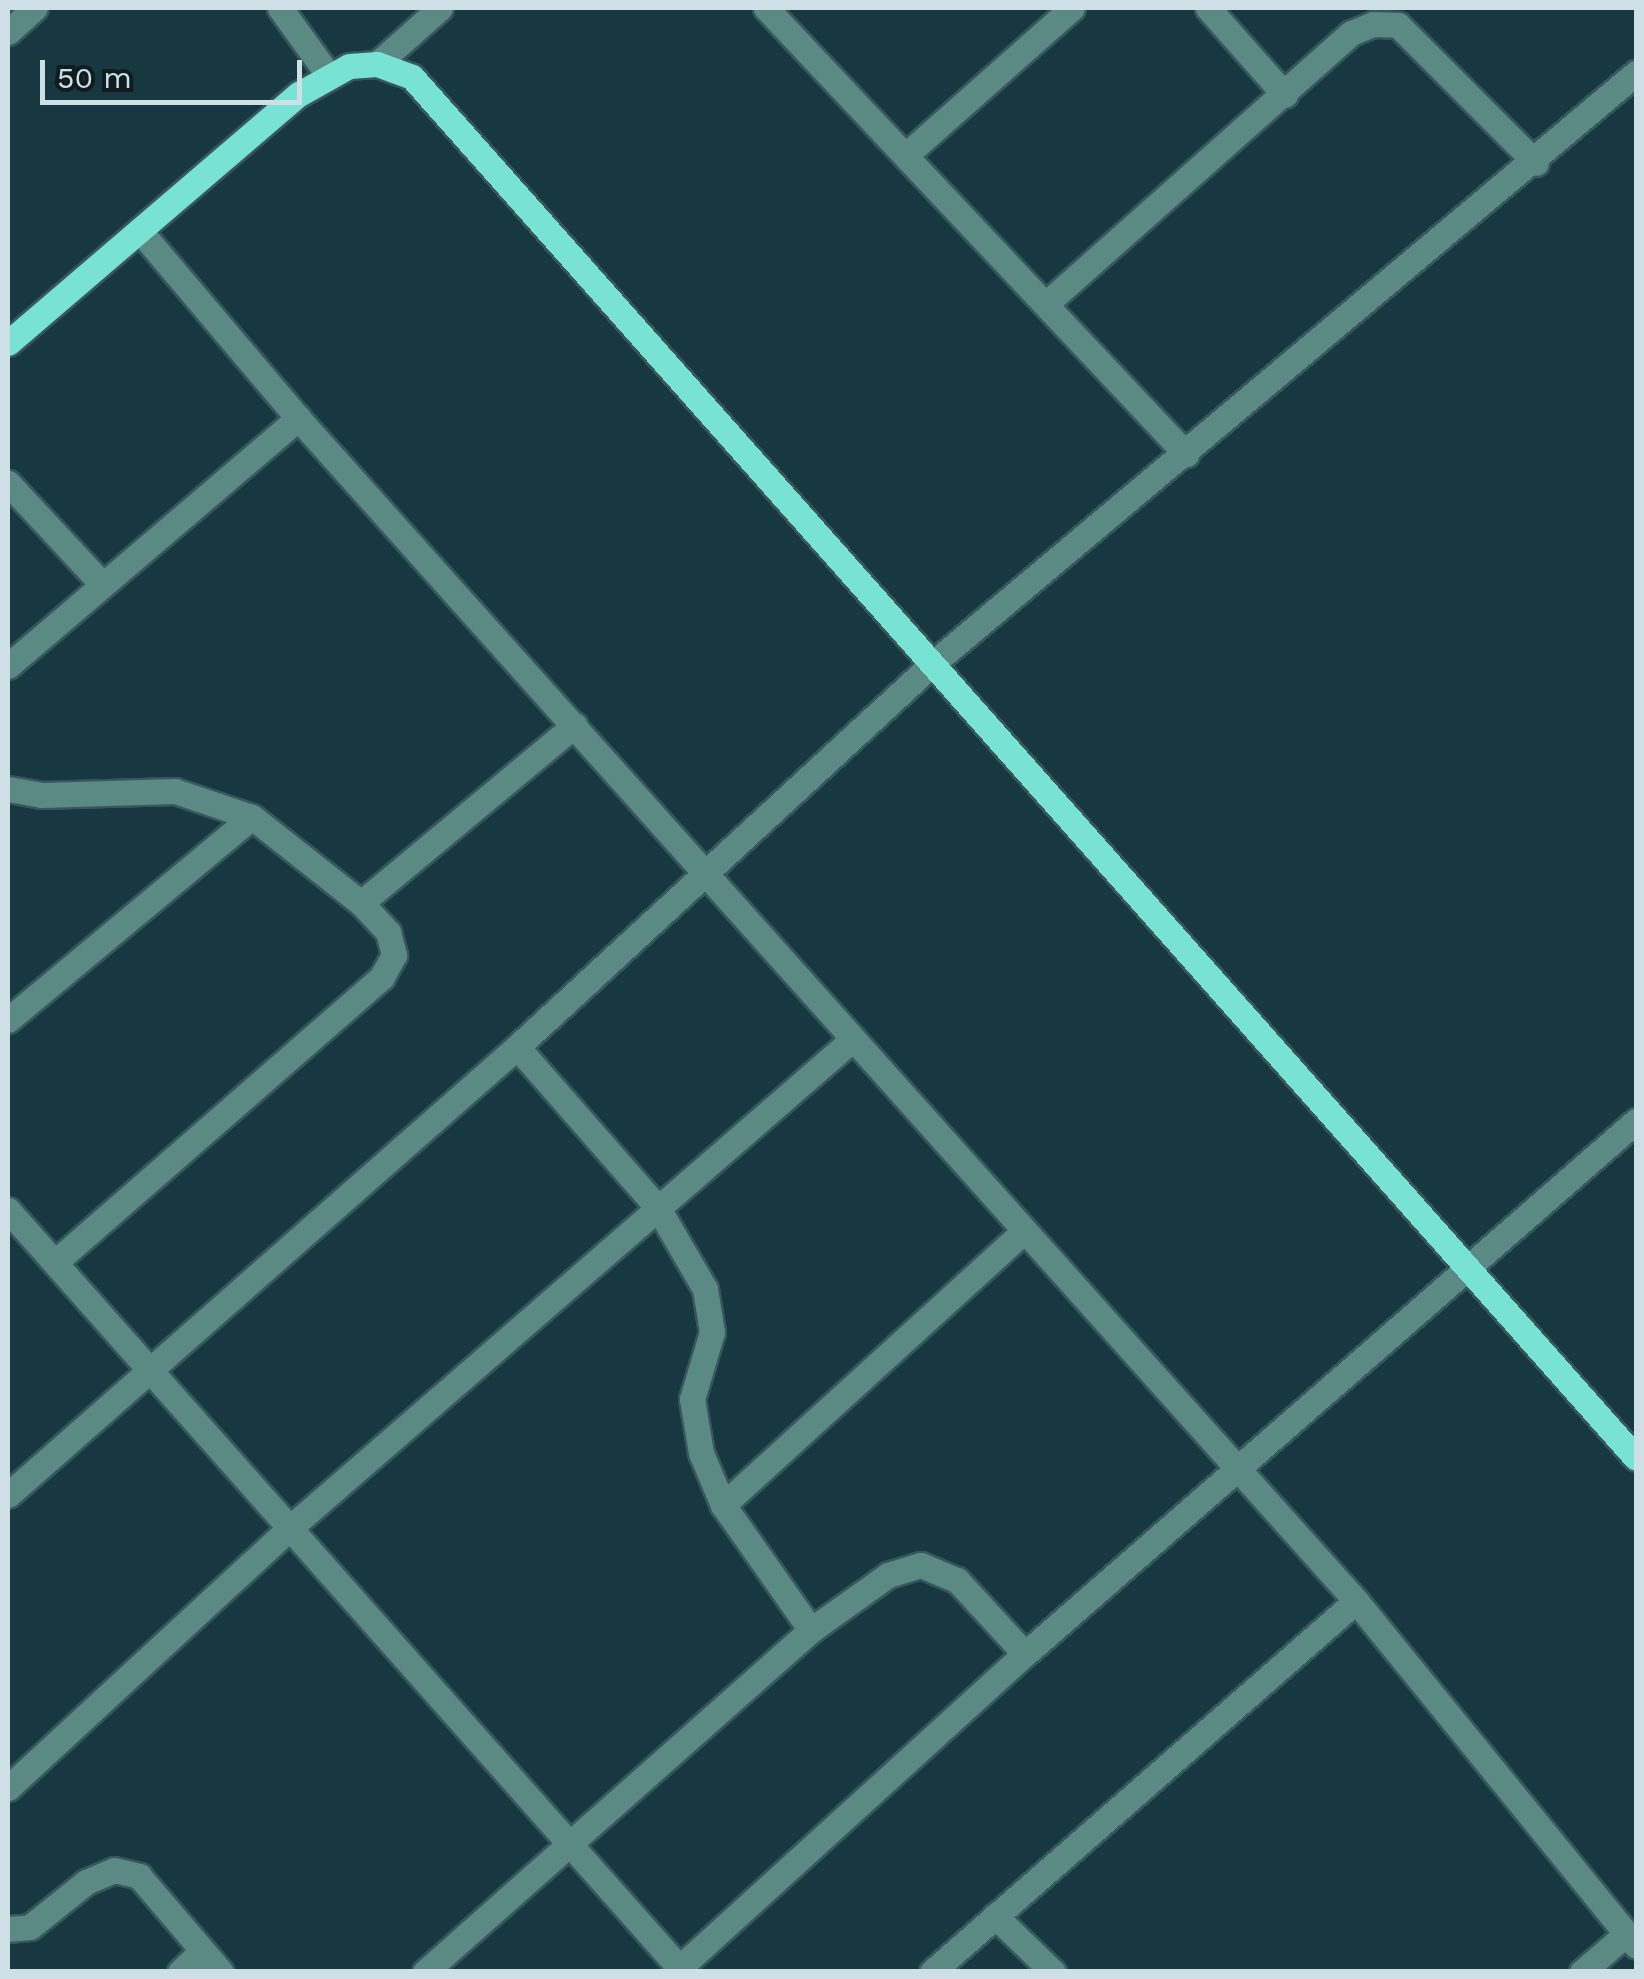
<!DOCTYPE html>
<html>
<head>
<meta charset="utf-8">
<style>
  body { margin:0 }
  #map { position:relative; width:1644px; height:1979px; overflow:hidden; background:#173840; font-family:"Work Sans",sans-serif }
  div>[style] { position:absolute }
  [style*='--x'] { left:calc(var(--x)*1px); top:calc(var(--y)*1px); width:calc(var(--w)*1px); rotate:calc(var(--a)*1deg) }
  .roads { filter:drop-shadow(2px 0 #38565e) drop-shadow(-2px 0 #38565e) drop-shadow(0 2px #38565e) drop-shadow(0 -2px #38565e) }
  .minor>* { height:25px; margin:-12.5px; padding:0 12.5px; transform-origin:12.5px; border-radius:12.5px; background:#5a8a83 }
  .major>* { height:25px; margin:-12.5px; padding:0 12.5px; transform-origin:12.5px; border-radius:12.5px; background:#78e2d4 }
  span { translate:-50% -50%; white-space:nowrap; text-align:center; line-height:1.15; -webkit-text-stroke:10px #0f1d20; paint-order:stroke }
  .frame { position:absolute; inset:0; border:10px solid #cee0e5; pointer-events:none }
  .scale { position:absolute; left:40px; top:60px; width:262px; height:45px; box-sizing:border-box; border:5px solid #cee0e5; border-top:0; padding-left:12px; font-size:30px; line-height:35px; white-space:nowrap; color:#cee0e5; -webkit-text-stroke:8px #0f1d20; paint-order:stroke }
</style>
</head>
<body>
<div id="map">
  <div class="roads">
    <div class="minor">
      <div style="--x:280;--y:8;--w:84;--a:54.2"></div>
      <div style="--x:766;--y:8;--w:613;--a:46.72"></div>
      <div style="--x:1208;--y:8;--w:116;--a:48.5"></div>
      <div style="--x:8;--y:32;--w:36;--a:-42"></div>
      <div style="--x:377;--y:64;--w:84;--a:-41.6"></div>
      <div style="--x:907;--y:154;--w:220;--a:-41.5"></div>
      <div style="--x:140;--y:231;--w:245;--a:49.8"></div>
      <div style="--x:298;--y:418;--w:1587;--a:48.19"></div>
      <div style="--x:1356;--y:1601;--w:444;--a:50.9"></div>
      <div style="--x:1048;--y:302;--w:405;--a:-41.6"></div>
      <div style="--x:1351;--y:33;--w:24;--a:-22"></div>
      <div style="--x:1373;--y:24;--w:25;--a:2"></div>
      <div style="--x:1398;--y:25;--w:195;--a:45"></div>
      <div style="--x:8;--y:483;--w:137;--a:47.1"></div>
      <div style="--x:8;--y:666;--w:382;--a:-40.5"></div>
      <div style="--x:8;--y:789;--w:34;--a:10"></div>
      <div style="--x:41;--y:795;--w:134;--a:-1.7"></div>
      <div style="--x:175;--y:791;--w:81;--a:18.7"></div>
      <div style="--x:252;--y:817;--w:139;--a:38.3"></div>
      <div style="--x:361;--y:903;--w:40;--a:47"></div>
      <div style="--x:388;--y:932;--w:24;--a:75"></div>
      <div style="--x:394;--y:955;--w:25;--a:119"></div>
      <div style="--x:382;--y:977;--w:434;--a:138.9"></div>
      <div style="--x:361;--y:903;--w:278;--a:-39.8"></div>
      <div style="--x:8;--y:1020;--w:317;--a:-39.8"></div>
      <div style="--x:517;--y:1047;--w:214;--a:48.8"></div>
      <div style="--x:658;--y:1208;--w:94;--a:59.9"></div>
      <div style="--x:705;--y:1289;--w:44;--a:80.8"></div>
      <div style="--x:712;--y:1332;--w:70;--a:106.6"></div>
      <div style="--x:692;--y:1399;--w:55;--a:80.5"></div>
      <div style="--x:701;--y:1453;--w:56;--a:67.1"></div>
      <div style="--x:723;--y:1505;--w:153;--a:54.9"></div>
      <div style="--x:8;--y:1210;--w:1018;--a:48.46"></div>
      <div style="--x:8;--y:1495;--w:678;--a:-41.35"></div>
      <div style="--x:517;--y:1047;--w:563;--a:-42.7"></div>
      <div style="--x:931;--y:665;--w:921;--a:-40.02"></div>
      <div style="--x:723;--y:1505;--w:407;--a:-42.3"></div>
      <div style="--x:8;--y:1788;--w:385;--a:-42.7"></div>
      <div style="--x:291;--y:1527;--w:744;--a:-40.97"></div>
      <div style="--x:995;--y:1916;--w:81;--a:44"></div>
      <div style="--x:8;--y:1929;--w:22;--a:-5"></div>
      <div style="--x:30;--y:1927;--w:72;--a:-38.8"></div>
      <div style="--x:86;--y:1882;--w:30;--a:-23"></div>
      <div style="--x:114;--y:1870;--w:26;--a:13"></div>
      <div style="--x:139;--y:1876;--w:126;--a:49.5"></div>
      <div style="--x:180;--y:1972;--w:30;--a:-44"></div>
      <div style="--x:425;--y:1972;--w:516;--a:-41.54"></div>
      <div style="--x:811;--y:1630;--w:95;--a:-35.5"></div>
      <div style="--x:888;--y:1575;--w:34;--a:-17"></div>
      <div style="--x:921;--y:1565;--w:39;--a:23"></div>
      <div style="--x:957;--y:1580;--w:100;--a:47.4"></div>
      <div style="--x:675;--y:1972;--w:473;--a:-42.3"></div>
      <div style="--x:1025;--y:1654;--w:811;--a:-41.1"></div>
      <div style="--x:932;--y:1972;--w:563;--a:-41.19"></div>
      <div style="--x:1582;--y:1972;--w:58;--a:-40.8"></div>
    </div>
    <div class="major">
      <div style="--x:8;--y:343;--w:383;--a:-40.6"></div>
      <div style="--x:299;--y:94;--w:57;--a:-29.2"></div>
      <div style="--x:349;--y:66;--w:28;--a:-4"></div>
      <div style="--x:377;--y:64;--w:37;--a:20"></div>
      <div style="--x:412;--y:77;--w:1845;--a:48.45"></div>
    </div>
  </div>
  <div class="frame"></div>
  <div class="scale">50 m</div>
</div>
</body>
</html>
